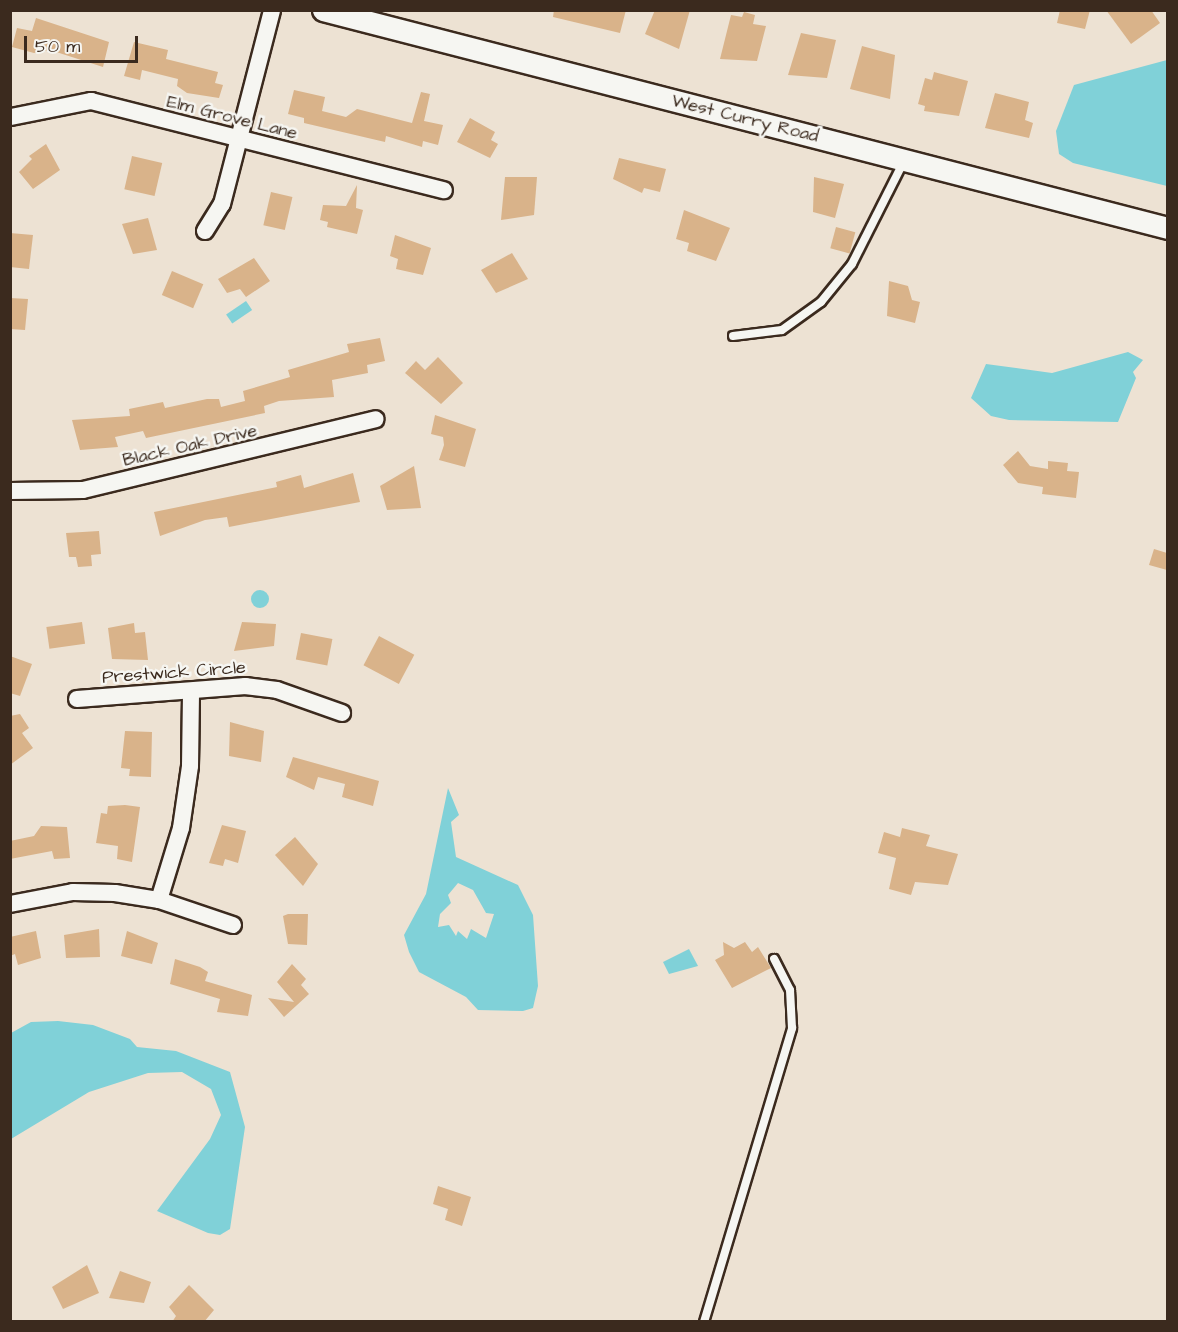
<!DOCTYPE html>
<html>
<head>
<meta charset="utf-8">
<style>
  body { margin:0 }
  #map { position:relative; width:1178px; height:1332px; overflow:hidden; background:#ede2d3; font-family:"Architects Daughter",sans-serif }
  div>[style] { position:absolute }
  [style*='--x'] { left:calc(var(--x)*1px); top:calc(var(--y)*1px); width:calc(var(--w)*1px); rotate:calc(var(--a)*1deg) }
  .water>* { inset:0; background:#80d1d8; transform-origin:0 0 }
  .round { border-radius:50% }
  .building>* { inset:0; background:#d9b38a; transform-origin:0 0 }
  .roads { filter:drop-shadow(2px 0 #3b2a1e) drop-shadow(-2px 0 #3b2a1e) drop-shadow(0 2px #3b2a1e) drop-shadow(0 -2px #3b2a1e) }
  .service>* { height:8px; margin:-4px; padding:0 4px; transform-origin:4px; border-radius:4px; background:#f6f6f2 }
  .minor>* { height:16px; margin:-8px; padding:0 8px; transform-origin:8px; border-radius:8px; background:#f6f6f2 }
  .tertiary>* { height:21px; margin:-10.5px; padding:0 10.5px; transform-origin:10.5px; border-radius:10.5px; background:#f6f6f2 }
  span { translate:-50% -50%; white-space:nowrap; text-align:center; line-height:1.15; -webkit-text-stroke:5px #f6f6f2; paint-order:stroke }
  .street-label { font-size:18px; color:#3b2a1e }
  .frame { position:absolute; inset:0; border:12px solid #3b2a1e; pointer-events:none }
  .scale { position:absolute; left:24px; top:36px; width:114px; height:27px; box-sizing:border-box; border:3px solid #3b2a1e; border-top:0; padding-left:8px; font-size:18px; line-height:21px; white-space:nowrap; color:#3b2a1e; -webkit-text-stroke:4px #f6f6f2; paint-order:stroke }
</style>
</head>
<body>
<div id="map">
  <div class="water">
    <div style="clip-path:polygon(1167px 60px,1167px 186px,1073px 163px,1059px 154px,1056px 131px,1074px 85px)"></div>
    <div style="left:246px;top:301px;width:11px;height:24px;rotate:56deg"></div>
    <div style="clip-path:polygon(1128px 352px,1143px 360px,1133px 372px,1136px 378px,1118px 422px,1009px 420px,991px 416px,971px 398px,986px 364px,1052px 373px)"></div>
    <div class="round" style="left:251px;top:590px;width:18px;height:18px"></div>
    <div style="clip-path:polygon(evenodd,448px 788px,459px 815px,451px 822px,456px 857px,518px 885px,533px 915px,538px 986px,533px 1008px,523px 1011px,478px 1010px,466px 997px,419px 972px,409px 952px,404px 935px,426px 894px,448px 788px,458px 883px,473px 890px,486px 913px,494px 914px,486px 938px,471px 929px,467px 939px,458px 931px,456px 936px,449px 925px,438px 927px,440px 914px,451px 903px,448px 895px,458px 883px)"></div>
    <div style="clip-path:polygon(689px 949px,698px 966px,669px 974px,663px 962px)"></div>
    <div style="clip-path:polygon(58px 1021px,93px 1025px,130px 1039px,137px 1047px,176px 1051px,230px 1072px,245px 1127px,230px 1229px,220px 1235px,208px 1233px,157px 1211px,210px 1139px,221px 1115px,211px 1089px,182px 1072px,148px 1073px,89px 1092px,11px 1139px,11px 1033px,31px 1022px)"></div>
  </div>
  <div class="building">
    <div style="clip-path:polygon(554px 10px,626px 10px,620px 33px,553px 17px)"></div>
    <div style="clip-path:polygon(655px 10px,690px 10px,679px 49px,645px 34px)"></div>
    <div style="clip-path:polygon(1060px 10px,1090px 10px,1085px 29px,1057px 23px)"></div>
    <div style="clip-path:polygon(1106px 10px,1151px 10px,1160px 23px,1131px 44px)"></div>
    <div style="clip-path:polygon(744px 12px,755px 15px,753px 24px,766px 26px,757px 61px,720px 59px,731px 15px,742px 17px)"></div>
    <div style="clip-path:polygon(36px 18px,109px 42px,103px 67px,50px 50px,34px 53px,12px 47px,17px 28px,32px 31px)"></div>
    <div style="clip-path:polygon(801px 33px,836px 40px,827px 78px,788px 75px)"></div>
    <div style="clip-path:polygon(134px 42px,168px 50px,166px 59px,218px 72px,215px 83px,223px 85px,219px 98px,187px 93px,177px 86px,178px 79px,142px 70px,140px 80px,124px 76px)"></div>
    <div style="clip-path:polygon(862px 46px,895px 55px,890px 99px,850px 89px)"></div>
    <div style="clip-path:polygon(934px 72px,968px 81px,959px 116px,924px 111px,925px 106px,918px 104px,925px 78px,932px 80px)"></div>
    <div style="clip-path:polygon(294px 90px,325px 97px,322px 111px,346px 117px,357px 109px,412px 123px,421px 92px,430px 94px,424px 121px,443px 125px,438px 145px,423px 141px,422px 147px,386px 136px,385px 142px,304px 123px,304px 118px,288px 114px)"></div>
    <div style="clip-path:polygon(995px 93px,1029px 102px,1025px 120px,1033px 123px,1029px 138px,985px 128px)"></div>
    <div style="clip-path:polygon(470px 118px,495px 132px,491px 140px,498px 144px,490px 158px,457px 142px)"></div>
    <div style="clip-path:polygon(46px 144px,60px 170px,33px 189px,19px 172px,32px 159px,29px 156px)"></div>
    <div style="left:132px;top:156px;width:31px;height:34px;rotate:13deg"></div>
    <div style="clip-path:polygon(619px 158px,666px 169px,660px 192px,644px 188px,642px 193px,613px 179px)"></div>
    <div style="clip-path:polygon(505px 177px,537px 177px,534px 215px,501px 220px)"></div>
    <div style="clip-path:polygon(814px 177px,844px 184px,835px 218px,813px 212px)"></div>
    <div style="clip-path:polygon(357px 185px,356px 208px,363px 210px,357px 234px,327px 227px,328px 222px,320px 220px,323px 205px,346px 206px)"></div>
    <div style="left:271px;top:192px;width:22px;height:34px;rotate:13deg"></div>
    <div style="clip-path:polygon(684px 210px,730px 228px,716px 261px,687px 251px,689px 243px,676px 239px)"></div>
    <div style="clip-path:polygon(148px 218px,157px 250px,133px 254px,122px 224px)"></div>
    <div style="left:836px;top:227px;width:20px;height:22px;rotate:15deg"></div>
    <div style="clip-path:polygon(10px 233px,33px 235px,29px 269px,10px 267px)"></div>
    <div style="clip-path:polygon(395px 235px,431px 248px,423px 275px,396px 269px,398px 259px,390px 256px)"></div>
    <div style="clip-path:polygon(512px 253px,528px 279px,496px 293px,481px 270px)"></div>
    <div style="clip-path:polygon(254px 258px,270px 281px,246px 297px,240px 289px,227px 293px,218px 279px)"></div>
    <div style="left:172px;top:271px;width:34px;height:26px;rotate:23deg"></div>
    <div style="clip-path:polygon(889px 281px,908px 286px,912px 300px,920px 302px,915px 323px,887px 316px)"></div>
    <div style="clip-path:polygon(10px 298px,28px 299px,25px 330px,10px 329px)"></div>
    <div style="clip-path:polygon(380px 338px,385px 361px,367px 365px,368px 373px,332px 380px,334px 397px,279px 401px,264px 406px,265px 413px,146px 438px,143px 431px,115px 437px,118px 447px,80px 450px,72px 420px,130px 416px,129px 409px,163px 402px,165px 408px,207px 399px,219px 399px,221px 407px,245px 401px,243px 391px,290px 377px,288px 370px,349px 352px,347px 344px)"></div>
    <div style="clip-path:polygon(438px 357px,463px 383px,441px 404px,405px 373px,416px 361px,425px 370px)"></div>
    <div style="clip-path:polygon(435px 415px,476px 429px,465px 467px,439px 460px,444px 445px,443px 437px,431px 434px)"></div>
    <div style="clip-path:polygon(1018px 451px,1030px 466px,1048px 469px,1048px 461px,1068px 463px,1067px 471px,1079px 472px,1076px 498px,1042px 494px,1043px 487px,1018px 483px,1003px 465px)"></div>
    <div style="clip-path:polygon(414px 466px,421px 508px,387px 510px,380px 486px)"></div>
    <div style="clip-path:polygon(353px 473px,360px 502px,229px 527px,227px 517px,205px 520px,160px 536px,154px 512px,277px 487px,276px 482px,301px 475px,304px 488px)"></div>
    <div style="clip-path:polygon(99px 531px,101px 554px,91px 555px,92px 566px,78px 567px,76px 557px,69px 557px,66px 533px)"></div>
    <div style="clip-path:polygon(1154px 549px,1167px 553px,1167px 570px,1149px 565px)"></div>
    <div style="left:82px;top:622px;width:22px;height:36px;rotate:82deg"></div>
    <div style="clip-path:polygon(242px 622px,276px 624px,274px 646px,234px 651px)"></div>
    <div style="clip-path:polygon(134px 623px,135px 633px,145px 632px,148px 660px,112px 659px,108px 628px)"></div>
    <div style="left:301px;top:633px;width:32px;height:27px;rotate:11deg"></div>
    <div style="left:379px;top:636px;width:40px;height:33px;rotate:28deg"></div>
    <div style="clip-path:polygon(10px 656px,32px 664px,20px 696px,10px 693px)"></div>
    <div style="clip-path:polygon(20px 714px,29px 728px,22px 733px,33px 748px,10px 765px,10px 716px)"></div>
    <div style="clip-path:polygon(230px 722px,264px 731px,261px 762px,229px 756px)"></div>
    <div style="clip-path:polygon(125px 731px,152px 732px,151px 777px,129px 776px,130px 769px,121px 768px)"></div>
    <div style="clip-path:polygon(293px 757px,379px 781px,373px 806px,342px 797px,345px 784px,318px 777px,314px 790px,286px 777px)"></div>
    <div style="clip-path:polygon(125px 805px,140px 807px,132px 862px,117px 859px,118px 846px,96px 843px,101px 813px,107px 814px,108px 806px)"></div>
    <div style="clip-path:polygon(222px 825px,246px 831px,238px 863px,225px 859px,223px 866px,209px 863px)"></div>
    <div style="clip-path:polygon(41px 826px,67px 827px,70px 858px,54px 859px,52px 851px,10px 859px,10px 841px,34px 836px)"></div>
    <div style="clip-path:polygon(902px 828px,930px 835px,926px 846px,958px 854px,948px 885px,915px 882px,911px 895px,889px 889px,896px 858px,878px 853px,884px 832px,900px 837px)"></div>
    <div style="clip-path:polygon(295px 837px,318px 864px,303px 886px,275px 855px)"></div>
    <div style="clip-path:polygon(288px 914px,308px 914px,307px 945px,288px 944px,283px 916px)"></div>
    <div style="clip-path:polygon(99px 929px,100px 957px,66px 958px,64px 935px)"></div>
    <div style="clip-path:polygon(36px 931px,41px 958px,18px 965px,15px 954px,10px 956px,10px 937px)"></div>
    <div style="clip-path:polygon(127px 931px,158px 943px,152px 964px,121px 956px)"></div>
    <div style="clip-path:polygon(723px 942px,734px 948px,745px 942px,752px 952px,758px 947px,771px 968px,732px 988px,715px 960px,724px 955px)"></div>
    <div style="clip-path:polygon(175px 959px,200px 967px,208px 972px,205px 981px,252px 995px,248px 1016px,217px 1012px,220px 999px,170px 984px)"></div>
    <div style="clip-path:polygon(292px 964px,306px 979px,301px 985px,309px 994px,284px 1017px,268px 998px,294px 1002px,277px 982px)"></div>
    <div style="clip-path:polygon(438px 1186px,471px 1197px,462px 1226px,445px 1220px,448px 1209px,433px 1204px)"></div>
    <div style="clip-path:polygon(87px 1265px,99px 1293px,63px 1309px,52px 1287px)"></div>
    <div style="clip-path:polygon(120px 1271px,151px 1282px,144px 1303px,109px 1298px)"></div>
    <div style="clip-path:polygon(189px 1285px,214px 1310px,204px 1322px,172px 1322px,176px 1316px,169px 1307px)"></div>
  </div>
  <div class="roads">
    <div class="service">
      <div style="--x:733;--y:336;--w:49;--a:-7"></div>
      <div style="--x:782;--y:330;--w:48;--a:-35.7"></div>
      <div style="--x:821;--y:302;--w:49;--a:-50.8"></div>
      <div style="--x:852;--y:264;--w:115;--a:-63.2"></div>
      <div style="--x:704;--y:1322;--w:307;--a:-73.3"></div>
      <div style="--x:792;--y:1028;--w:38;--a:-93"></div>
      <div style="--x:790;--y:990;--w:35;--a:-117"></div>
    </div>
    <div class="minor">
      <div style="--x:11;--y:117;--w:82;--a:-11.3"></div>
      <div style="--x:91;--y:101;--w:364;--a:14.2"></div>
      <div style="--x:205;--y:231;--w:32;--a:-58"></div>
      <div style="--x:222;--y:204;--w:200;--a:-75.5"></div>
      <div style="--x:10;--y:491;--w:73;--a:-0.8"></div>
      <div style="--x:83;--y:490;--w:301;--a:-13.6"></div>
      <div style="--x:77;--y:699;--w:169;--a:-4.4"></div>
      <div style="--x:245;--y:686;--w:32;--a:7"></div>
      <div style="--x:277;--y:690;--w:69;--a:19.5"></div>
      <div style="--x:159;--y:900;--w:75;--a:-73"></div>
      <div style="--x:181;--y:828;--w:63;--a:-81.7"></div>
      <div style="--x:190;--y:766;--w:75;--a:-89.2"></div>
      <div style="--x:10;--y:904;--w:64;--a:-10.8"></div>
      <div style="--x:73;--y:892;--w:42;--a:1.4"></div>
      <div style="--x:115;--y:893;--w:45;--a:9"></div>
      <div style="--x:159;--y:900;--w:78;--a:18.7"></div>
    </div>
    <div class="tertiary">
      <div style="--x:323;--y:10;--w:873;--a:14.47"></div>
    </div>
  </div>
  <div class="street-label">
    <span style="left:232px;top:118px;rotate:14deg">Elm Grove Lane</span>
    <span style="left:745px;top:119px;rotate:14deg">West Curry Road</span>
    <span style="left:190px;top:446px;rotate:-13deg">Black Oak Drive</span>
    <span style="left:174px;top:673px;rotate:-4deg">Prestwick Circle</span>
  </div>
  <div class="frame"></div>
  <div class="scale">50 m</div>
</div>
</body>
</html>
